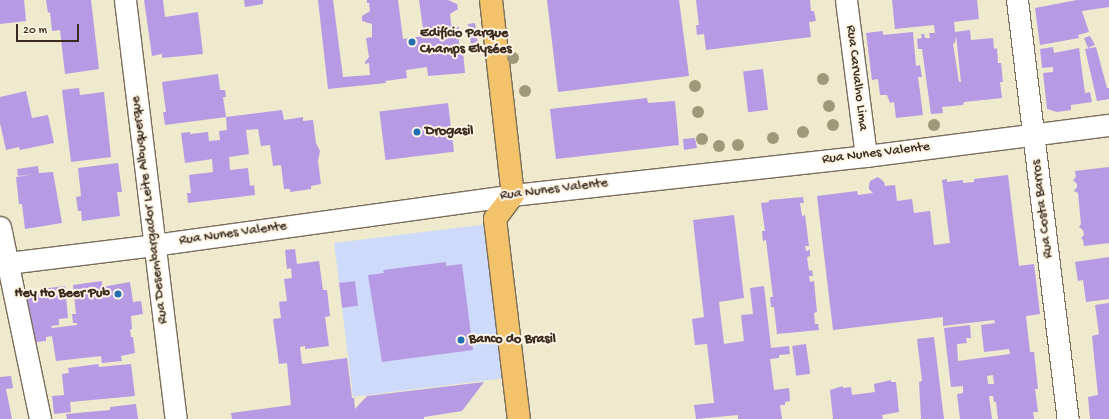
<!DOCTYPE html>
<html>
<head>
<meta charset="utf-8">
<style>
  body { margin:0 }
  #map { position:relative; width:1109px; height:419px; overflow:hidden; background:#efe9cd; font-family:"Gochi Hand",sans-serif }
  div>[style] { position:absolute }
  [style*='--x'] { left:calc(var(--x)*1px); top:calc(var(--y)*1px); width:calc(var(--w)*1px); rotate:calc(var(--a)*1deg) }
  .built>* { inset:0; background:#cedafa; transform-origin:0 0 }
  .building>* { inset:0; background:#b69ae4; transform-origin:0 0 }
  .roads { filter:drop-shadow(1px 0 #7a6d5b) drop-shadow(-1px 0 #7a6d5b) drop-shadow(0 1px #7a6d5b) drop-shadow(0 -1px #7a6d5b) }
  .minor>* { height:21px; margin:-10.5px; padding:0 10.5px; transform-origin:10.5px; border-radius:10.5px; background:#fff }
  .major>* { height:22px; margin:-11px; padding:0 11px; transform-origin:11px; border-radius:11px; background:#f2c36a }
  .trees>* { width:12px; height:12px; margin:-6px; border-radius:50%; background:#a09979 }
  .dots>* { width:11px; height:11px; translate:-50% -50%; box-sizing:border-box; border:2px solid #fcf5e5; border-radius:50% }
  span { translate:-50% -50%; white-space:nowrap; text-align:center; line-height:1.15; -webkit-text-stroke:4px #fcf5e5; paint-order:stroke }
  .poi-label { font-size:14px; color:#3b2a1e; font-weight:700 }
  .left { translate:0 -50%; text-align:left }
  .right { translate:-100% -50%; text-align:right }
  .street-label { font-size:14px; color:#3b2a1e }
  .scale { position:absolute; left:16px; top:24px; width:63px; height:18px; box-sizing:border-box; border:2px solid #3b2a1e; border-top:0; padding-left:5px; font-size:12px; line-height:14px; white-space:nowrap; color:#3b2a1e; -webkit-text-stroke:3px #fcf5e5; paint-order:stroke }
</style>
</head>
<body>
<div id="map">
  <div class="built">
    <div style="left:489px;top:224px;width:155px;height:156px;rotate:83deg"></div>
  </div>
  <div class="building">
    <div style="clip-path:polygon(0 0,24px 0,26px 21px,0 24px)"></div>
    <div style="clip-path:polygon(46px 0,91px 0,99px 69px,65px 74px,60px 30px,52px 31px,50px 12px,48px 13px)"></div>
    <div style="clip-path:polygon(144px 0,163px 0,165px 17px,198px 12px,203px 54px,162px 58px,162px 54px,152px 56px)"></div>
    <div style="clip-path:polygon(244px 0,263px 0,263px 4px,245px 7px)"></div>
    <div style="clip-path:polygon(318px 0,333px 0,343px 77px,370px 75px,369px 63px,365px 64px,365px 62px,369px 57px,366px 38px,372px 37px,372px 24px,362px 21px,362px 16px,370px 11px,369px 3px,367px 3px,367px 0,398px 0,403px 39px,424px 36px,419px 0,448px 0,457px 4px,458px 9px,450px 14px,451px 23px,453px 28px,459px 27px,459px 44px,465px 49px,465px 51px,463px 51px,465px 73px,428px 76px,427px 67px,406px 70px,407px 78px,385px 81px,386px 83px,328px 89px)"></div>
    <div style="clip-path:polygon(547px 0,679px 0,689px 76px,558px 92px)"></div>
    <div style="clip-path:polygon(696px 0,810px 0,811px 11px,814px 11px,816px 21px,809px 22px,811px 37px,706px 50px,704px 34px,697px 35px,696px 25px,699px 25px)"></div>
    <div style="clip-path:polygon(evenodd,892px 0,977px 0,979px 19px,954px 22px,955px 32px,970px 30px,971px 40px,993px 38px,994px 49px,997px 48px,998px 63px,1001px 63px,1003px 82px,1000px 82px,1002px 98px,964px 102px,963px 105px,942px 107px,943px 113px,931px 114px,922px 49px,918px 49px,917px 39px,922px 38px,921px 34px,924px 34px,925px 38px,930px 38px,929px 33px,935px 33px,934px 25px,895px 29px,892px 0,956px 35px,961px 82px,959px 82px,953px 44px,955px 43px,956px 35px)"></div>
    <div style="clip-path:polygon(1077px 0,1109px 0,1109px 7px,1082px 11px,1089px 32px,1078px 35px,1079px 38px,1040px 45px,1035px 8px)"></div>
    <div style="left:475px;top:23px;width:22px;height:7px;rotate:82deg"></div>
    <div style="clip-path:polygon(883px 31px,883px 35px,913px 32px,916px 66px,920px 65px,922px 77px,918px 77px,923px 115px,896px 118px,894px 102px,890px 103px,887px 95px,880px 95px,878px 79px,872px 80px,866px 33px)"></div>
    <div style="clip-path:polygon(1090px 36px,1095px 45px,1088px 48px,1084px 38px)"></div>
    <div style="clip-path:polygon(1053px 47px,1054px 53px,1079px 48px,1085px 93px,1090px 92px,1092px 102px,1071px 105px,1071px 110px,1057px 112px,1047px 109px,1043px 73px,1053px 72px,1053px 67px,1042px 68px,1040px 49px)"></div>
    <div style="clip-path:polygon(1096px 47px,1107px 88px,1109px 88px,1109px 99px,1097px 101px,1085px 49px)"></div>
    <div style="left:763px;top:69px;width:41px;height:20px;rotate:83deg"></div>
    <div style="clip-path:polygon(218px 74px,220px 90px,225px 90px,226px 97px,223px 97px,226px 117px,165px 125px,163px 112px,166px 112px,162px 82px)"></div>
    <div style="clip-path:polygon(79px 88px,80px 95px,104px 92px,111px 157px,71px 162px,62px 90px)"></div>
    <div style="clip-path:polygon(26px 91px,32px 118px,48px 115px,54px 143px,20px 150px,19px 147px,6px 150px,0 123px,0 97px)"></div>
    <div style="clip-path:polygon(647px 98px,648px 103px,675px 101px,679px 145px,556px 159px,550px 109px)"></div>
    <div style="left:448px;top:103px;width:49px;height:69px;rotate:83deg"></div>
    <div style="clip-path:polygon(282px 110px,284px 120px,303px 117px,303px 121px,313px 120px,316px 143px,320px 151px,318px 161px,321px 184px,311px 186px,311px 189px,290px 192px,290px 189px,284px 189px,281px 165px,273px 166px,270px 145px,261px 146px,258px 129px,246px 130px,249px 154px,229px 157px,230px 170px,248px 168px,250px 186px,254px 185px,255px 195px,188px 203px,187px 193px,191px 193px,189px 175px,213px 172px,212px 159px,185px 163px,181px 133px,190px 132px,190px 134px,208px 132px,209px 141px,220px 140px,219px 131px,227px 130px,226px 117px)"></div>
    <div style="clip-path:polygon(695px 138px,697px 148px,684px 150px,683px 139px)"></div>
    <div style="clip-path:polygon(118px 163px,122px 192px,117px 192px,120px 216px,82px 221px,81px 211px,78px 211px,76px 197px,81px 196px,78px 168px)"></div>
    <div style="clip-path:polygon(38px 166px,39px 173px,53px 172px,62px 223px,25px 229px,22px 204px,19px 204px,16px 177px,34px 174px,18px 176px,17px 169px)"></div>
    <div style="clip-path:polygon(1109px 167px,1109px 243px,1084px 246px,1083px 240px,1081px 238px,1084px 235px,1083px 230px,1079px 227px,1081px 224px,1078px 193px,1074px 191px,1077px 187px,1077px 184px,1073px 180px,1076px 177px,1075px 171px)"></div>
    <div style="clip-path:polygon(evenodd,1008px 175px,1019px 266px,1034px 264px,1040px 314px,1026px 316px,1030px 352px,1034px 352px,1038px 389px,1035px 389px,1038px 412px,1033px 412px,1034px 419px,998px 419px,996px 402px,994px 402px,993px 396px,989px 396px,992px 419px,960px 419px,957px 394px,963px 393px,963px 386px,951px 387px,944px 328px,970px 325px,971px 338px,966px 338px,967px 343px,957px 344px,958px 361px,1010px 354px,1009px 349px,984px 352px,981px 325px,995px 323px,994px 320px,943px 326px,943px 317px,833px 330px,817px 196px,857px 191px,858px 195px,873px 193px,869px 189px,869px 185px,870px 181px,878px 177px,884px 182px,885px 186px,895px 185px,897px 201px,912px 199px,914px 213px,930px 211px,934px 245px,950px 243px,942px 180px,947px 179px,947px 182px,963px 180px,963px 183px,974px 182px,974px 179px,1008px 175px,993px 375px,994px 384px,988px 384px,987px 376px,993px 375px)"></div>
    <div style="clip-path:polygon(803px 197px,804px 203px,800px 203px,802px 216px,805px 215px,809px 246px,805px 246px,806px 251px,810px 250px,810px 256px,807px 257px,809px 271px,812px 270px,813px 276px,809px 276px,810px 282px,814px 281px,817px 312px,814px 313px,815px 324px,818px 324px,819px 330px,777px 334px,774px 307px,771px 307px,770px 297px,773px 297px,766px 240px,763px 241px,762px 231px,765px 231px,761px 203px,769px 202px,769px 200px)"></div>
    <div style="clip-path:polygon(734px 215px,744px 298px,719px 302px,724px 344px,744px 341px,741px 315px,753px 314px,750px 288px,764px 286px,771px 348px,789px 346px,790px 354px,779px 355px,779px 358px,770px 359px,774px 390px,789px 388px,790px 401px,785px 402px,785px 405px,780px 405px,782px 419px,738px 419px,738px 415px,696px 419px,694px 405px,714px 403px,707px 344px,695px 345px,692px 319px,704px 317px,693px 220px)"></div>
    <div style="clip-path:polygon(295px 249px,297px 264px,319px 261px,323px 290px,327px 290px,330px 316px,325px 317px,329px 346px,305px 349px,305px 346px,300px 347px,302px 364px,347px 358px,352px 398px,354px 398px,355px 409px,367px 396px,484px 382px,462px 411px,424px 417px,424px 419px,232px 419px,231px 413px,291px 405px,287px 363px,279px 364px,273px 319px,281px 318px,279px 302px,287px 301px,284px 279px,292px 278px,291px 268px,287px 269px,285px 250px)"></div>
    <div style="clip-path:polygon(1109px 257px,1109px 299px,1086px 302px,1083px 280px,1078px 281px,1075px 262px)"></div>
    <div style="clip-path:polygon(446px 262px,446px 266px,462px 264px,473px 350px,382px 362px,368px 275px,384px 273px,383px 270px)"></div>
    <div style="clip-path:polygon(102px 281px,102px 287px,130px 282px,133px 302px,141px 301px,143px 314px,131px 316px,132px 329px,130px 330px,131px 337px,133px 337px,135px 353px,121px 356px,122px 361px,102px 363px,101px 356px,56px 361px,52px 336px,46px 337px,46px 341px,36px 342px,25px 293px,41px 292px,41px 289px,65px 286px,68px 318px,59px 319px,59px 325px,51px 326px,52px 328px,77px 325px,77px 323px,73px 323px,72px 314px,76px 314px,73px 285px)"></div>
    <div style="left:355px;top:281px;width:25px;height:16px;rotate:83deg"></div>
    <div style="clip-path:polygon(1109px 303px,1109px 419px,1090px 419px,1088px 397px,1098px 395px,1092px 336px,1099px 334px,1095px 305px)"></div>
    <div style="clip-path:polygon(934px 337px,944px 419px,921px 419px,919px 382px,922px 381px,917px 339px)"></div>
    <div style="left:806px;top:344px;width:30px;height:14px;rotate:82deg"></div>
    <div style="clip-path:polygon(98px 364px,99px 367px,131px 364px,135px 396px,70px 402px,71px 412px,54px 414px,52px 396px,64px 395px,62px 374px,69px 373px,68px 368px)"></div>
    <div style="clip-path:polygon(11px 376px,13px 388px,6px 389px,12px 419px,0 419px,0 377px)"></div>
    <div style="clip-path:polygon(891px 380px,891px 382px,896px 382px,899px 412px,882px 415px,883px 419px,833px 419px,830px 390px,843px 386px,843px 388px,851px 387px,852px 395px,875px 392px,874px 384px)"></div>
    <div style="clip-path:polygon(136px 404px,138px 419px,67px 419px,66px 414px,110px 410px,110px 407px)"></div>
  </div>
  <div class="roads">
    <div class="minor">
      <div style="--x:125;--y:0;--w:422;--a:83.1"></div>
      <div style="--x:846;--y:0;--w:157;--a:82.7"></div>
      <div style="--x:1017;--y:0;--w:422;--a:83.1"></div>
      <div style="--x:0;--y:227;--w:196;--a:78.2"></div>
      <div style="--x:0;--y:264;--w:155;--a:-7"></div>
      <div style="--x:154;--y:245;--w:362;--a:-7.9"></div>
      <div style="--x:513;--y:195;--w:355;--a:-6.3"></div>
      <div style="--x:866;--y:156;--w:245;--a:-7.3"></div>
    </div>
    <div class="major">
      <div style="--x:491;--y:0;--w:196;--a:83.6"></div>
      <div style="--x:513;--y:195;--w:30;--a:127"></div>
      <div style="--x:495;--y:219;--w:201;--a:83.2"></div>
    </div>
  </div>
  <div class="trees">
    <div style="left:513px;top:58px"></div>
    <div style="left:823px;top:79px"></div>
    <div style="left:695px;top:86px"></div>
    <div style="left:525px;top:91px"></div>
    <div style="left:829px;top:106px"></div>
    <div style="left:698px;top:112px"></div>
    <div style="left:833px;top:125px"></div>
    <div style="left:934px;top:125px"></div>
    <div style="left:803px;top:132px"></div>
    <div style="left:773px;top:138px"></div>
    <div style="left:702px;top:139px"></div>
    <div style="left:738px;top:145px"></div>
    <div style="left:719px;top:146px"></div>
  </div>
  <div class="dots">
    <div style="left:412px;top:42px;background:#1f6fb2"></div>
    <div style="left:417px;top:132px;background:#1f6fb2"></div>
    <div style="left:118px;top:294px;background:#1f6fb2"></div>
    <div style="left:461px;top:340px;background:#1f6fb2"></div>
  </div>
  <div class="poi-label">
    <span class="left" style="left:420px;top:42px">Edifício Parque<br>Champs Elysées</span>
    <span class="left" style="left:425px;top:132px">Drogasil</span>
    <span class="right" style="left:110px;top:294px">Hey Ho Beer Pub</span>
    <span class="left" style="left:469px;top:340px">Banco do Brasil</span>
  </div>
  <div class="street-label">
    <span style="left:856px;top:78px;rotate:83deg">Rua Carvalho Lima</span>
    <span style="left:876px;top:154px;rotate:-7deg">Rua Nunes Valente</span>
    <span style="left:554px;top:190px;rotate:-7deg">Rua Nunes Valente</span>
    <span style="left:1043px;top:209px;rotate:-97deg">Rua Costa Barros</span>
    <span style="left:150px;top:210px;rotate:-97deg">Rua Desembargador Leite Albuquerque</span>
    <span style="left:233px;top:234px;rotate:-8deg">Rua Nunes Valente</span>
  </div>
  <div class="scale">20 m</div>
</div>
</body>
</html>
